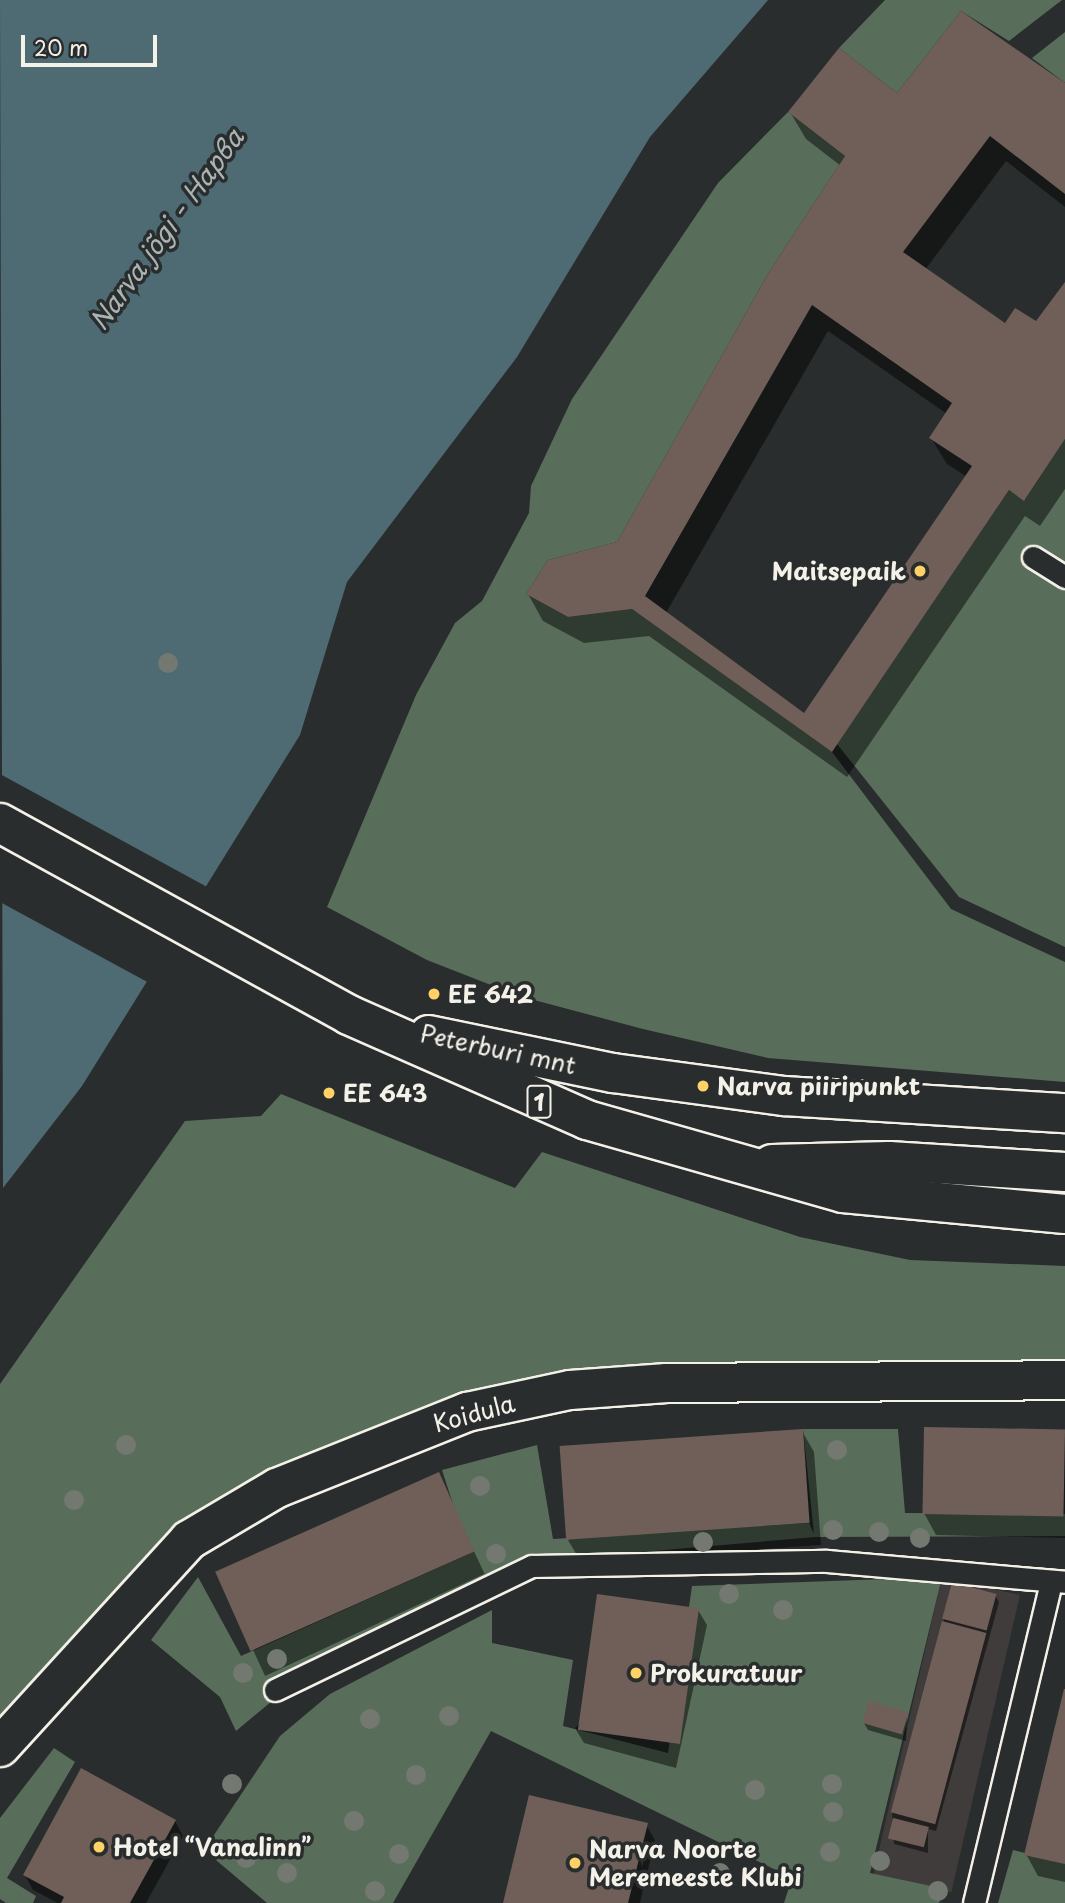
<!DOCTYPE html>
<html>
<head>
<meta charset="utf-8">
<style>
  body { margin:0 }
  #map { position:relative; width:1065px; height:1903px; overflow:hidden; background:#2a2d2e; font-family:"Playpen Sans",sans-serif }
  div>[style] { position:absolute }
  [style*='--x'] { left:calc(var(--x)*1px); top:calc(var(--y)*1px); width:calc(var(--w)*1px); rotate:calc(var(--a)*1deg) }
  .built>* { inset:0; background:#3f3c3b; transform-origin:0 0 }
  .green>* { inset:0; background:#596e5a }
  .water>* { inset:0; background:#4e6a73 }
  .pier>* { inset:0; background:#2a2d2e }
  .shadow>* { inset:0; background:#0007; transform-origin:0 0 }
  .building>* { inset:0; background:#705f59; transform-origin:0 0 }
  .roads { filter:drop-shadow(2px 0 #f4f1e8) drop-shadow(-2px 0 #f4f1e8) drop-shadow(0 2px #f4f1e8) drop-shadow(0 -2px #f4f1e8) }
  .lane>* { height:21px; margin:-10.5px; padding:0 10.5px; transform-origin:10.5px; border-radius:10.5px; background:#2a2d2e }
  .street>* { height:38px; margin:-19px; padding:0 19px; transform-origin:19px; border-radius:19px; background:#2a2d2e }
  .highway>* { height:38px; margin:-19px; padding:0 19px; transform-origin:19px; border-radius:19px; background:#2a2d2e }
  .trees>* { width:20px; height:20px; margin:-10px; border-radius:50%; background:#737871 }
  .dots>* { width:19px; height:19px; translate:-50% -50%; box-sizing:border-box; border:4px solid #2a2d2e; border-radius:50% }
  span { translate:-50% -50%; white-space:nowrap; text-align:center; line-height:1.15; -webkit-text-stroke:7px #2a2d2e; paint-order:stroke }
  .shield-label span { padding:2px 5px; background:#2a2d2e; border:2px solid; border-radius:5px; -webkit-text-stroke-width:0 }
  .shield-label { font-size:23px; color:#f4f1e8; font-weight:700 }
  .poi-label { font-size:24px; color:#f4f1e8; font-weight:700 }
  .right { translate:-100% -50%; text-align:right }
  .left { translate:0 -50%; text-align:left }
  .street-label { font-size:24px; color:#f4f1e8 }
  .water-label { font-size:26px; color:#a9b4b3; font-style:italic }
  .scale { position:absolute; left:21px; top:35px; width:136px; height:32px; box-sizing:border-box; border:4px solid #f4f1e8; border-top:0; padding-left:9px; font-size:21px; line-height:24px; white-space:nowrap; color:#f4f1e8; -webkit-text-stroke:5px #2a2d2e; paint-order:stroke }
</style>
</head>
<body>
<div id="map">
  <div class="built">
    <div style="left:942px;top:1577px;width:80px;height:305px;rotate:13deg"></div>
  </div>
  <div class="green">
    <div style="clip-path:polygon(885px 0,1062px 0,1009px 41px,961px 11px,897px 93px,839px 48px)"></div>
    <div style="clip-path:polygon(1065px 32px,1065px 83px,1032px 58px)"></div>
    <div style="clip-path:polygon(788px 112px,845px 156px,769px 272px,617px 542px,548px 560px,526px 594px,568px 617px,632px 609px,832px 752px,951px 909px,1065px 962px,1065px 1082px,768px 1058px,643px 1029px,519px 996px,427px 960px,327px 907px,416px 695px,455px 623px,482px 601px,529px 513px,531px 486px,572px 399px,718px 183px)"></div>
    <div style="clip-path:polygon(1065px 439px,1065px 947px,959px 897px,837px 744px,1009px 490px,1025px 500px)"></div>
    <div style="clip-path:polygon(281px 1094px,515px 1188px,542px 1152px,800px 1237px,910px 1260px,1065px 1266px,1065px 1360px,610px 1370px,451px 1399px,157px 1545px,0 1720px,0 1384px,185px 1121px,261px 1116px)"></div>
    <div style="clip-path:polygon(803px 1429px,898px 1429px,905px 1513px,1065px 1514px,1065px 1536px,815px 1537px,525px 1562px,338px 1646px,236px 1731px,220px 1697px,151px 1640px,198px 1577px,241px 1656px,469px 1554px,442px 1470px,537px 1445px,553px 1539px,809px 1523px,814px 1534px)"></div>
    <div style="clip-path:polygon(942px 1577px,870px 1873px,945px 1889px,939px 1903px,784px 1903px,792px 1878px,491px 1731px,393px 1903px,267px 1903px,204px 1850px,280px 1736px,330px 1694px,492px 1610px,492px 1643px,573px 1660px,563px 1726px,668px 1753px,692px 1586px)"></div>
    <div style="clip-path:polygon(54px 1748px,75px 1762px,7px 1878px,36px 1896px,33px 1903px,6px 1903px,0 1899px,0 1818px)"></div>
    <div style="clip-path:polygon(1013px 1850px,1065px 1863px,1065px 1903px,998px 1903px)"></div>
  </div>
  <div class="water">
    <div style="clip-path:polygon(0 0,768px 0,650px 137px,517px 357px,347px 582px,300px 735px,82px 1086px,3px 1188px)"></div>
  </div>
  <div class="pier">
    <div style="clip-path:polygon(0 774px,209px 888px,151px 984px,0 902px)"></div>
  </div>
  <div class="shadow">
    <div style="clip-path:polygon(evenodd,1065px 89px,1065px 207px,1006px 161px,925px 270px,1006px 325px,1036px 323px,1065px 285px,1065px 489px,1040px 526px,1025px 516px,847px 777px,649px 636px,584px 643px,543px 621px,528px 594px,618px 543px,841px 166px,806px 139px,790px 112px,897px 95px,1065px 89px,828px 331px,947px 414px,931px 438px,947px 464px,967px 477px,805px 715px,666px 613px,828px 331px)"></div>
    <div style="clip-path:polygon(802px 1431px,814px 1452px,821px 1545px,581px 1562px,568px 1540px)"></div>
    <div style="clip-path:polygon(1065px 1431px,1065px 1538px,936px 1535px,924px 1513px)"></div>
    <div style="left:438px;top:1474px;width:110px;height:242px;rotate:65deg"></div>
    <div style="clip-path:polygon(995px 1595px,999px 1602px,936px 1831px,928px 1829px,928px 1853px,894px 1844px,892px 1812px,944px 1619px)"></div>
    <div style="clip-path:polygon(698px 1610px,707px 1625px,676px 1768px,584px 1743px,575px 1728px)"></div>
    <div style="clip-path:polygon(1065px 1692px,1065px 1882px,1038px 1876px,1026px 1854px)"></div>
    <div style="clip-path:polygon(907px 1714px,906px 1741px,868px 1730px,864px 1723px)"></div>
    <div style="clip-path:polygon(175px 1821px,183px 1836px,146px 1903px,58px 1903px,33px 1890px,25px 1875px)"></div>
    <div style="clip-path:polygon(646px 1825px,655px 1840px,640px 1903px,505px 1903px)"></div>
  </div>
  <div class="building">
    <div style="clip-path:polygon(evenodd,961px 11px,1065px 83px,1065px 194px,990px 136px,903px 252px,1005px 323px,1015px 308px,1036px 321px,1065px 282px,1065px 439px,1024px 501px,1009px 490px,832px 752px,632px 609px,568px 617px,526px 594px,548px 560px,617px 542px,769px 272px,845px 156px,788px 112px,839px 48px,897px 93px,961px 11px,812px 305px,952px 403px,929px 438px,972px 466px,804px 713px,645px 596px,812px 305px)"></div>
    <div style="left:924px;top:1427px;width:141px;height:87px;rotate:1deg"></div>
    <div style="left:803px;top:1429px;width:94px;height:244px;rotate:86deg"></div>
    <div style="left:439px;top:1472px;width:87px;height:245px;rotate:66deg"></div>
    <div style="left:952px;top:1582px;width:46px;height:38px;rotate:15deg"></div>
    <div style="left:597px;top:1594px;width:103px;height:137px;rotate:8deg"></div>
    <div style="left:942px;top:1621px;width:46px;height:198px;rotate:15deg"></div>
    <div style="clip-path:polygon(1064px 1689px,1065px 1689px,1065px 1864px,1024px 1855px)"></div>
    <div style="left:869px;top:1701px;width:41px;height:23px;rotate:16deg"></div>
    <div style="clip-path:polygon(81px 1768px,176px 1820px,130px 1903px,61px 1903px,64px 1897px,23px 1875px)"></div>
    <div style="clip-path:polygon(529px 1795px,648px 1823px,628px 1903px,503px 1903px)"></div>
    <div style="left:893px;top:1818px;width:37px;height:21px;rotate:14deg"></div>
  </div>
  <div class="roads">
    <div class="lane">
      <div style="--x:1033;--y:557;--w:38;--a:32"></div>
      <div style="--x:275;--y:1690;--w:285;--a:-25.8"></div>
      <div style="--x:532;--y:1566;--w:295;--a:-1"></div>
      <div style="--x:827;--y:1561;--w:239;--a:5"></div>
      <div style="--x:974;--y:1903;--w:329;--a:-76.5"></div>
    </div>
    <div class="street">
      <div style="--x:0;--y:1747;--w:280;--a:-47.6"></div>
      <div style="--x:189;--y:1540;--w:102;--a:-30.6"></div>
      <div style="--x:277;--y:1488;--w:205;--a:-21.8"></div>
      <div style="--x:467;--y:1412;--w:105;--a:-12.1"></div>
      <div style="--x:570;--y:1390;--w:97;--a:-4.1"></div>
      <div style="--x:667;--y:1383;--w:398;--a:-0.4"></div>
    </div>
    <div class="highway">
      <div style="--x:0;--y:823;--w:398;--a:28.8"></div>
      <div style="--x:349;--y:1015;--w:260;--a:23.8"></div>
      <div style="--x:587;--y:1120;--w:266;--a:15.9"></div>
      <div style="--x:843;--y:1193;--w:223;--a:5.4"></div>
      <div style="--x:429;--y:1035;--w:188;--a:11.7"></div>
      <div style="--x:613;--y:1073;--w:173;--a:7.7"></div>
      <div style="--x:784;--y:1096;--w:282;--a:3.5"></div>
      <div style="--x:772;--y:1164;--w:117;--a:-1.5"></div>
      <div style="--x:889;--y:1161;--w:176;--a:3.6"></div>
    </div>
  </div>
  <div class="trees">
    <div style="left:168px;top:663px"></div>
    <div style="left:126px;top:1445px"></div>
    <div style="left:837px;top:1450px"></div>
    <div style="left:480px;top:1486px"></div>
    <div style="left:74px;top:1500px"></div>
    <div style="left:833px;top:1530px"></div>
    <div style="left:879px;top:1532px"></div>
    <div style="left:920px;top:1538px"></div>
    <div style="left:703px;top:1542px"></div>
    <div style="left:496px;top:1554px"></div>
    <div style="left:729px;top:1594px"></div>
    <div style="left:783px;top:1610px"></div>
    <div style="left:277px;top:1659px"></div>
    <div style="left:243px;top:1673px"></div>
    <div style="left:742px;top:1675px"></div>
    <div style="left:449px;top:1716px"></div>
    <div style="left:370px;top:1719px"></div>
    <div style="left:416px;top:1775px"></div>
    <div style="left:232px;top:1784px"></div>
    <div style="left:832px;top:1784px"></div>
    <div style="left:755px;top:1790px"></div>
    <div style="left:833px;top:1812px"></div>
    <div style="left:354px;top:1821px"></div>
    <div style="left:830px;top:1852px"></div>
    <div style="left:399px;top:1854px"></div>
    <div style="left:246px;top:1858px"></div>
    <div style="left:880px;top:1861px"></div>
    <div style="left:287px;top:1873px"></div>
    <div style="left:720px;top:1873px"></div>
    <div style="left:375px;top:1891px"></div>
    <div style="left:938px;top:1891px"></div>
  </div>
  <div class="dots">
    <div style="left:920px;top:571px;background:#ffd166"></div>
    <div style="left:434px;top:994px;background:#ffd166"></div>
    <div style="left:703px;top:1086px;background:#ffd166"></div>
    <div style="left:329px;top:1093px;background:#ffd166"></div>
    <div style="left:636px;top:1673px;background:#ffd166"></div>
    <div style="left:99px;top:1847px;background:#ffd166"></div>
    <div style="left:575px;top:1863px;background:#ffd166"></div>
  </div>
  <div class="shield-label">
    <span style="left:539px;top:1102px">1</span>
  </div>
  <div class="poi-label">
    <span class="right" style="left:906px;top:571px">Maitsepaik</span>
    <span class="left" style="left:448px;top:994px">EE 642</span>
    <span class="left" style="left:717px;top:1086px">Narva piiripunkt</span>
    <span class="left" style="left:343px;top:1093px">EE 643</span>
    <span class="left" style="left:650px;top:1673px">Prokuratuur</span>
    <span class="left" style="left:113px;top:1847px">Hotel “Vanalinn”</span>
    <span class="left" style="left:589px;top:1863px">Narva Noorte<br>Meremeeste Klubi</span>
  </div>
  <div class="street-label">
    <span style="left:498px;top:1049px;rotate:12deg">Peterburi mnt</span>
    <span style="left:474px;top:1413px;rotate:-15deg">Koidula</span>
  </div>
  <div class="water-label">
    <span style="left:166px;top:229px;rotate:-54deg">Narva jõgi - Нарва</span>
  </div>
  <div class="scale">20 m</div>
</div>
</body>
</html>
